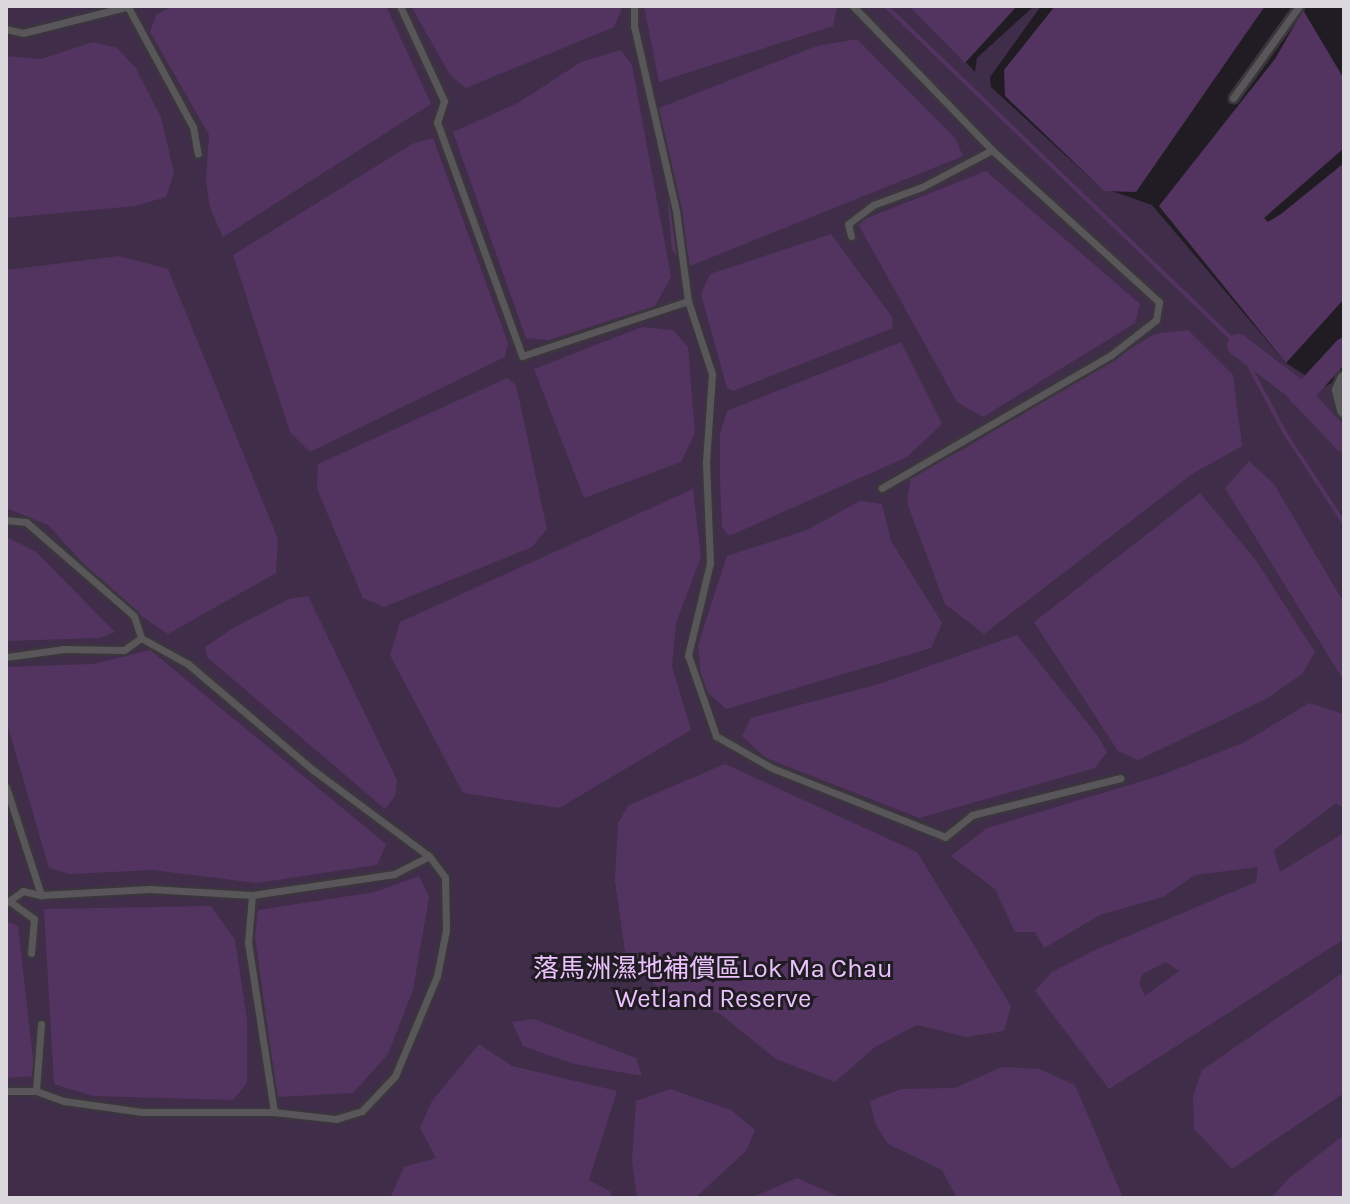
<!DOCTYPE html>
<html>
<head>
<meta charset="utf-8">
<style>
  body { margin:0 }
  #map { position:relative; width:1350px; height:1204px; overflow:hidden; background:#211c23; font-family:Karla,"Noto Sans SC",sans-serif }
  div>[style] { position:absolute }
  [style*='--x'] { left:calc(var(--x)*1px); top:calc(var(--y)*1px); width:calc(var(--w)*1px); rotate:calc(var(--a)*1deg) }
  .green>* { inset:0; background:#402d49 }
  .water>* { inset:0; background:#533461 }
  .stream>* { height:4px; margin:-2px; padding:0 2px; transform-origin:2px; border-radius:2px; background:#533461 }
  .river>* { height:22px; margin:-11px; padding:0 11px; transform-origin:11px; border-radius:11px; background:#533461 }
  .roads { filter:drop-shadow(2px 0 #3b363d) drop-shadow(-2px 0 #3b363d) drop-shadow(0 2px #3b363d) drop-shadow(0 -2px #3b363d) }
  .service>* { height:7px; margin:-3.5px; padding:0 3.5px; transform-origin:3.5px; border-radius:3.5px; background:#59565a }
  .minor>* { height:14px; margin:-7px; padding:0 7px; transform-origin:7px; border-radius:7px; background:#59565a }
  span { translate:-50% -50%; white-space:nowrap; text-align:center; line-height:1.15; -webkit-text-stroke:6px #211c23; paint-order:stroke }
  .park-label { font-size:26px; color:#eac2fc }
  .frame { position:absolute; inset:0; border:8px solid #dbd8dd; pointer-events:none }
</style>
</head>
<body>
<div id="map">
  <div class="green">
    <div style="clip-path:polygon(6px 6px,912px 6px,975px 72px,977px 58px,1034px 6px,1041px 6px,990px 77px,991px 87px,1100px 187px,1152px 205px,1286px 363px,1324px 387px,1344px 376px,1344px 1198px,6px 1198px)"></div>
  </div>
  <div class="water">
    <div style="clip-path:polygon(173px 6px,386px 6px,431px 104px,223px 237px,210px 208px,206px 180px,209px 135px,150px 32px,156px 15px)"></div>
    <div style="clip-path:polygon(411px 6px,623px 6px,614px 27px,466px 88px,450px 75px)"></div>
    <div style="clip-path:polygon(644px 6px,837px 6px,833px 26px,659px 82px)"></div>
    <div style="clip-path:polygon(909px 6px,1017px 6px,965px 63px)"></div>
    <div style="clip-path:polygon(1055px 6px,1265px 6px,1136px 192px,1104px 191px,1005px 96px,1004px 70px)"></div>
    <div style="clip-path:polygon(1303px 10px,1344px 79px,1344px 148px,1264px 218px,1268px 222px,1281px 214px,1344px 163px,1344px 299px,1286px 363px,1159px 206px,1275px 59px)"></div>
    <div style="clip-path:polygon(857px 39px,955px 138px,963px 156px,685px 268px,672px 249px,659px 108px,817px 46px)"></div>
    <div style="clip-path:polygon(93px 42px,117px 48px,135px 67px,161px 117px,174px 173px,166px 197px,135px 206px,6px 218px,6px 56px,41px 59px)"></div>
    <div style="clip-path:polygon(621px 50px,632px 65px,671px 277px,655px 306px,549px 340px,526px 338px,453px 132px,518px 103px,581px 62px)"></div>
    <div style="clip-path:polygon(433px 138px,508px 343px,505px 357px,310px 452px,290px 432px,233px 255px,412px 144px)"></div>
    <div style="clip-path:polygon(986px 171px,1140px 304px,1135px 323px,983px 417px,957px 402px,857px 222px)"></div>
    <div style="clip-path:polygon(831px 234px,892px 317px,893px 328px,733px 391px,727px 388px,701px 294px,710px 274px)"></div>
    <div style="clip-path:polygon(119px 256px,168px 269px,278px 539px,276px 573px,168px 634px,116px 599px,48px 525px,6px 508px,6px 270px)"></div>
    <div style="clip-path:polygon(642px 327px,673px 330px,688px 347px,695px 433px,681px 462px,584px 498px,534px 369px)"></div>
    <div style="clip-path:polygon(1188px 330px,1233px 375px,1242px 446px,1192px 474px,984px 634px,945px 604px,907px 503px,911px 475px,962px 450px,1155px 334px)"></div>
    <div style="clip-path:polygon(901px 342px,942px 424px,907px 457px,729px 536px,722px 527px,720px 478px,720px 434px,727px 411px)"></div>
    <div style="clip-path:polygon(507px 378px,516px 385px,547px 529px,532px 547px,384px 607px,363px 598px,317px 489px,318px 464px)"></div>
    <div style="clip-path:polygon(1249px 461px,1274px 484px,1344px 603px,1344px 681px,1225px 488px)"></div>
    <div style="clip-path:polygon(693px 489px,701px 557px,676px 623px,672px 666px,691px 730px,559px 808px,463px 793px,390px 655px,400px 622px)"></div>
    <div style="clip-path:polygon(1200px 493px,1255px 559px,1315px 652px,1302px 674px,1266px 699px,1138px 760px,1118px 751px,1034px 622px)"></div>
    <div style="clip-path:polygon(860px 501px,882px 504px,891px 541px,942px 623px,931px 648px,726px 709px,702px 687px,698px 645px,727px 556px,807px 530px)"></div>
    <div style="clip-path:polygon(6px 537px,35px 551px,115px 632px,100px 638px,6px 641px)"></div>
    <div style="clip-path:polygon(308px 596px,397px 780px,395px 796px,385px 809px,207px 657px,205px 647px,233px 628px,289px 599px)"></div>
    <div style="clip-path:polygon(1017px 635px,1098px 736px,1107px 752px,1095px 768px,919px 818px,766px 758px,742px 736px,751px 718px,879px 684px)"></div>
    <div style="clip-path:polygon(150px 650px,386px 844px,377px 865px,256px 883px,152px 870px,70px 874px,49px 868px,6px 720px,6px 667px,93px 664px)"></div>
    <div style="clip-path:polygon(evenodd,1309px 703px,1344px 714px,1344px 808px,1336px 803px,1274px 850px,1280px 872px,1344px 833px,1344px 939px,1109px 1089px,1035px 991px,1052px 972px,1095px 950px,1256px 882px,1258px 867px,1195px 875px,1163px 897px,1100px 915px,1044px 948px,1035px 932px,1015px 932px,995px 889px,951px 856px,987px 828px,1159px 776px,1243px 743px,1309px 703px,1166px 962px,1179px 971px,1145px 996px,1139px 983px,1143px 974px,1166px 962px)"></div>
    <div style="clip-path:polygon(725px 764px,917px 852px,1011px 1006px,1004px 1031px,966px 1037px,917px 1025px,875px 1047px,835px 1082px,776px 1059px,720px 1014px,670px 995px,627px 965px,615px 881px,618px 823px,629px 805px)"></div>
    <div style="clip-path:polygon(419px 876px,429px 897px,413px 990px,388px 1054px,353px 1093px,277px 1097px,255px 936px,258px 910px,375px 892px)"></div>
    <div style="clip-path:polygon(211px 906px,235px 940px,247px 1020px,247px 1083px,233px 1100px,93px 1096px,54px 1084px,44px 909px)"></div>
    <div style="clip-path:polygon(6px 921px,18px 926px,35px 1076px,6px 1078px)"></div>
    <div style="clip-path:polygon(1344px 972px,1344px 1093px,1232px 1169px,1194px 1129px,1193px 1096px,1202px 1070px)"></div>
    <div style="clip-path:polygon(534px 1019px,636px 1058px,642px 1076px,574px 1064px,523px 1046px,512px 1022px)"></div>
    <div style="clip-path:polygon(479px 1044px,512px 1066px,617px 1091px,589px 1180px,611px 1192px,612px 1198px,390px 1198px,404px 1167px,436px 1158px,420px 1128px,432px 1101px)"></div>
    <div style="clip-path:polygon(1002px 1067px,1039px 1069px,1075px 1085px,1123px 1198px,957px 1198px,942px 1170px,888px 1144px,875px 1123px,870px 1101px,901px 1089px,955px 1088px)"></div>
    <div style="clip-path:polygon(670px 1089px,731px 1110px,755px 1130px,746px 1151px,695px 1198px,637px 1198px,632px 1161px,636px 1101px)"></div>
    <div style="clip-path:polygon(1344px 1135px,1344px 1198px,1271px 1198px,1289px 1178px)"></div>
    <div style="clip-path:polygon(797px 1178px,842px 1198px,751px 1198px)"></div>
  </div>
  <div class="stream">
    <div style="--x:886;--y:6;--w:489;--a:43.9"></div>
    <div style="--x:1238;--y:345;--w:100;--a:61.9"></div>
    <div style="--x:1285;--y:433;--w:108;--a:56.8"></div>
  </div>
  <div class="river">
    <div style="--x:1238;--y:345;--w:68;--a:37.2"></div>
    <div style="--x:1292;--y:386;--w:76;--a:46.6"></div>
    <div style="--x:1301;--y:396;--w:64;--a:-47.5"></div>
  </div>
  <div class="roads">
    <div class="service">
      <div style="--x:400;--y:6;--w:105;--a:65.1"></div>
      <div style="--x:444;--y:101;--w:22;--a:108"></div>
      <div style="--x:437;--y:122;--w:249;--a:70"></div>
      <div style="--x:522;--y:356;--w:175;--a:-18.3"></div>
      <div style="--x:688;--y:301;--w:77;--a:71.8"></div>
      <div style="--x:712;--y:374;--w:89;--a:93.9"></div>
      <div style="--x:706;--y:463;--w:100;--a:87.7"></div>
      <div style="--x:710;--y:563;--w:95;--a:103.4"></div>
      <div style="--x:688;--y:655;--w:86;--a:70.9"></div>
      <div style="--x:716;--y:736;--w:64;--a:29.7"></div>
      <div style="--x:772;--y:768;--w:186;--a:21.7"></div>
      <div style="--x:945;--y:837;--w:35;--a:-39"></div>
      <div style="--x:972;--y:815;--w:153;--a:-14"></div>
      <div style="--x:634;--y:6;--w:20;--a:90"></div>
      <div style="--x:634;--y:26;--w:190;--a:77.2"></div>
      <div style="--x:676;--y:211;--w:91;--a:82.4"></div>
      <div style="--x:853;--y:6;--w:200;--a:46"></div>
      <div style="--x:992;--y:150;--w:226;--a:42.3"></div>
      <div style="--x:1159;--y:302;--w:18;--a:99"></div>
      <div style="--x:1156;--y:320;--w:57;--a:142.1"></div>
      <div style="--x:1111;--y:355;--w:265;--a:149.9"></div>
      <div style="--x:128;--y:7;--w:136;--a:61.6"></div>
      <div style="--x:193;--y:127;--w:27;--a:80"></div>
      <div style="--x:6;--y:29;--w:17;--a:13"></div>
      <div style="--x:23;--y:33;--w:110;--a:-14.2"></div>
      <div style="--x:1233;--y:98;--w:113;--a:-54.3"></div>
      <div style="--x:851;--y:236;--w:12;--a:-104"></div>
      <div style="--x:848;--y:224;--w:31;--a:-37"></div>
      <div style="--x:873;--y:205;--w:52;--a:-20.2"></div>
      <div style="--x:922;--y:187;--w:79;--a:-27.9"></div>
      <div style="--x:6;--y:520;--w:20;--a:6"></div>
      <div style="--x:26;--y:522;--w:143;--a:41"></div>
      <div style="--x:134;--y:616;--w:23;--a:72"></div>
      <div style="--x:141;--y:638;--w:21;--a:145"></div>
      <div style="--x:124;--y:650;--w:60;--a:-179"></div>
      <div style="--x:64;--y:649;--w:59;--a:172.1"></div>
      <div style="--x:141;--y:638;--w:54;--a:29"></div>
      <div style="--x:188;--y:664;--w:164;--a:40.3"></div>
      <div style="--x:313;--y:770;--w:144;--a:36.6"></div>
      <div style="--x:429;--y:856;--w:26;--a:53"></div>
      <div style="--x:445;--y:877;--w:53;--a:88.9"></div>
      <div style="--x:446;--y:930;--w:47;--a:101.1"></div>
      <div style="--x:437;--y:976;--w:108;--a:112.8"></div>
      <div style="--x:395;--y:1076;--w:48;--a:133.3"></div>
      <div style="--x:362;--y:1111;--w:27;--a:163"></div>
      <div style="--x:336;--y:1119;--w:62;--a:-173.6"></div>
      <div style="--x:274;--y:1112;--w:171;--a:-98.7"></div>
      <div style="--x:248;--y:943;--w:48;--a:-85.2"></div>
      <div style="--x:6;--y:787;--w:114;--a:72"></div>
      <div style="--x:41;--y:895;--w:109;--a:-3.2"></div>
      <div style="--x:150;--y:889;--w:102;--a:3.4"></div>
      <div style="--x:252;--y:895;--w:144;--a:-8.4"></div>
      <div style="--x:394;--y:874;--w:39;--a:-27"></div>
      <div style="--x:6;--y:903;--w:21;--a:-35"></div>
      <div style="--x:23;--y:891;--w:18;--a:13"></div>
      <div style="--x:12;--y:903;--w:27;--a:36"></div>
      <div style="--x:34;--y:919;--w:34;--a:95"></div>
      <div style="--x:41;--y:1024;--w:67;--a:94.3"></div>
      <div style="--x:36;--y:1091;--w:30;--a:20"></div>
      <div style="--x:64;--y:1101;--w:79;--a:8"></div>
      <div style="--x:142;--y:1112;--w:132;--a:0"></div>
      <div style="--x:6;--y:1091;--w:30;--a:0"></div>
    </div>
    <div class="minor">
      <div style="--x:1344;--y:379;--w:12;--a:114"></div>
      <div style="--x:1339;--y:390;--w:21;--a:76"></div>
    </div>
  </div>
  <div class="park-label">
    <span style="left:713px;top:984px">落馬洲濕地補償區Lok Ma Chau<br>Wetland Reserve</span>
  </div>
  <div class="frame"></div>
</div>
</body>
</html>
